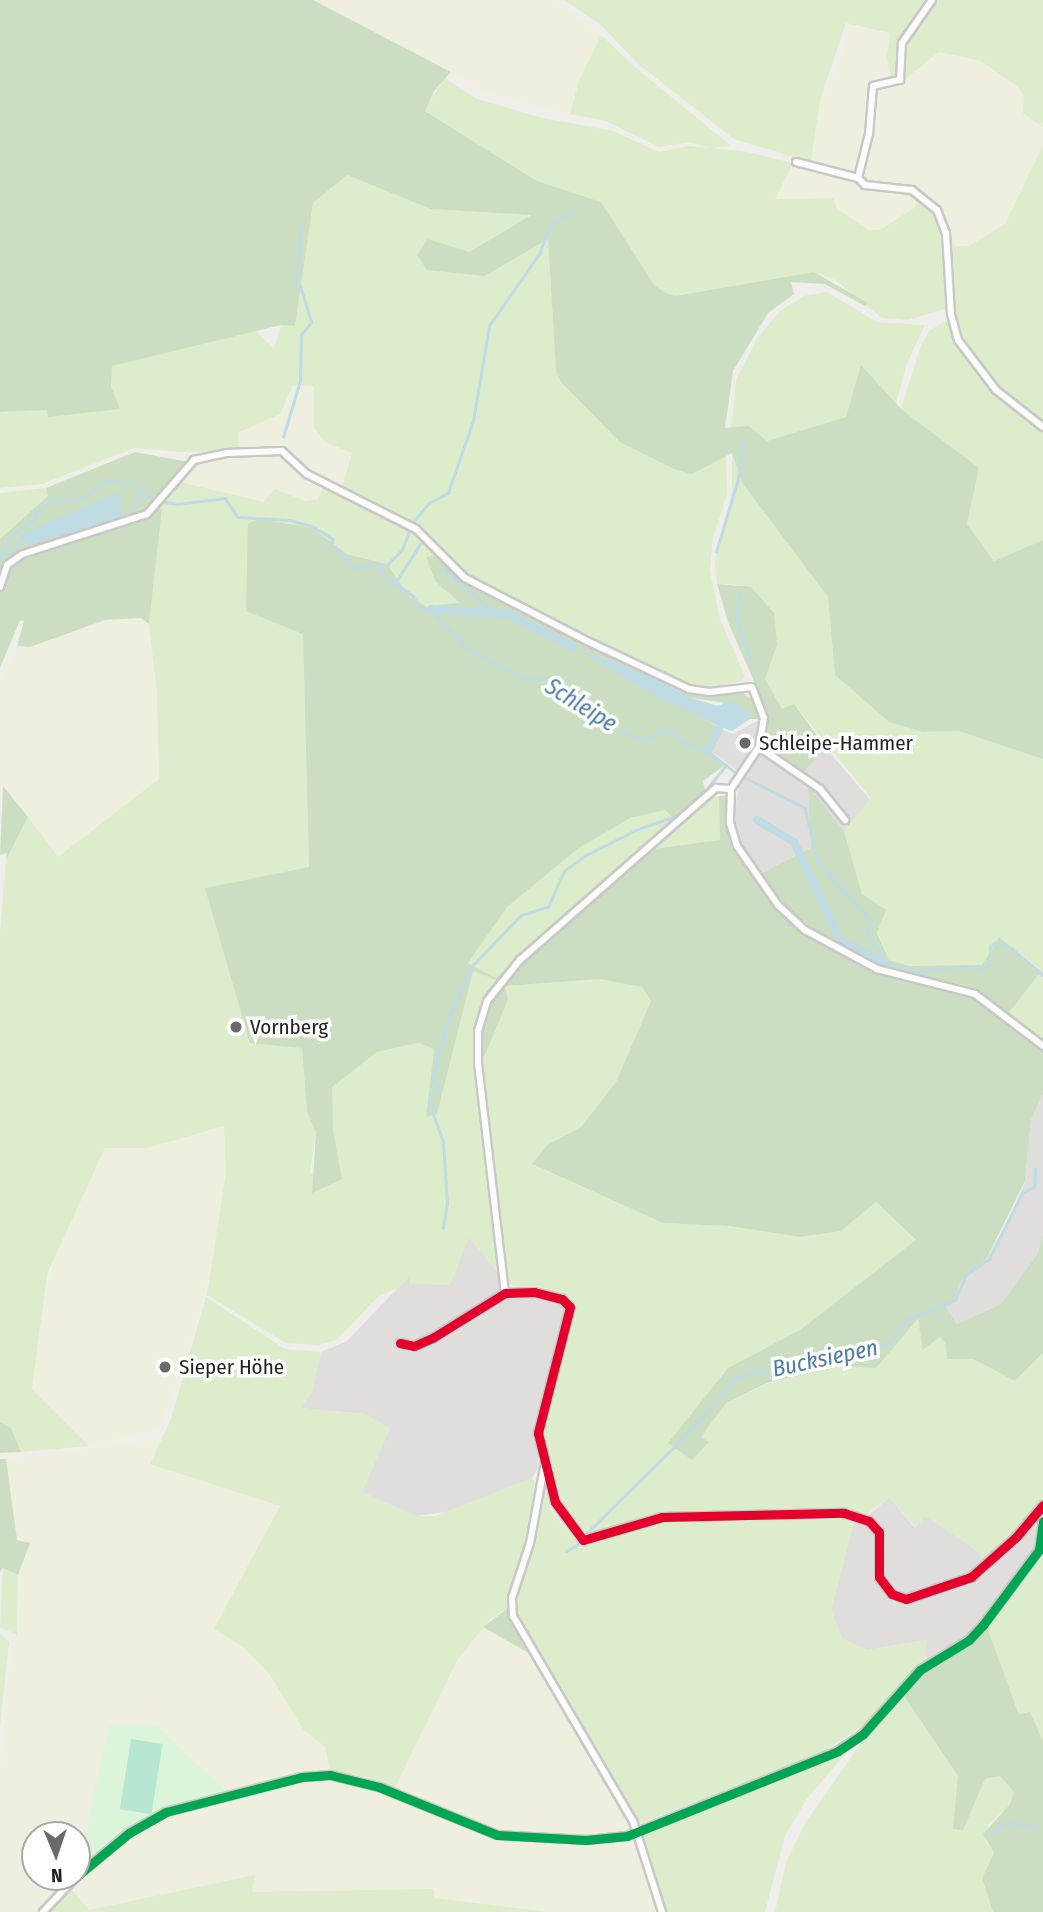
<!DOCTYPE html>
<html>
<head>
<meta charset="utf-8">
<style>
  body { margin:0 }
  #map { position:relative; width:1043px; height:1912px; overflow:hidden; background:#f0eeeb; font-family:"Fira Sans Condensed",sans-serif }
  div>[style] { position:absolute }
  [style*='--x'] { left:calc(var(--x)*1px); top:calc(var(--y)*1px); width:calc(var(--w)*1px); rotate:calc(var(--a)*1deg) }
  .residential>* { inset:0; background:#dfdedc }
  .farmland>* { inset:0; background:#efefdf }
  .grass>* { inset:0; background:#ddeccb }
  .forest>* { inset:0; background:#cbdec1 }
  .park>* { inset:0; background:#daf5da }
  .pitch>* { inset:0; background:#b7e6d2; transform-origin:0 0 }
  .water>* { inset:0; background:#bfdbe3 }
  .stream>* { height:2.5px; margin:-1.25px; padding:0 1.25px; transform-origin:1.25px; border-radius:1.25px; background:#bfdbe3 }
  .canal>* { height:8px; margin:-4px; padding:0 4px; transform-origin:4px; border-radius:4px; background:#bfdbe3 }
  .roads { filter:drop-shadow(2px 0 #c9c8c7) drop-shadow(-2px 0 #c9c8c7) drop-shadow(0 2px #c9c8c7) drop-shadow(0 -2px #c9c8c7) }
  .street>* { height:6px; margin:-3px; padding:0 3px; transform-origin:3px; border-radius:3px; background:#fdfcfc }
  .bus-1>* { height:9px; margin:-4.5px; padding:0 4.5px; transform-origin:4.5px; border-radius:4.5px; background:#e4002b }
  .bus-2>* { height:9px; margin:-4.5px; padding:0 4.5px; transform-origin:4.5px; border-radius:4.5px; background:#00a651 }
  .dots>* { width:19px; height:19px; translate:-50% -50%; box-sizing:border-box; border:4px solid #fff; border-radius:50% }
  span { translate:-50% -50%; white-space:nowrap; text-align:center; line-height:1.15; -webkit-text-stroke:7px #fff; paint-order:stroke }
  .poi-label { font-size:21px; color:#222 }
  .left { translate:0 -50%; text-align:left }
  .water-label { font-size:23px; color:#4a7aab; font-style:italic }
  .north { position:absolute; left:21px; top:1821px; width:70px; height:70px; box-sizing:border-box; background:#fff; border:2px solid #a7a7a7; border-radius:50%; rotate:178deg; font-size:19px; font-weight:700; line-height:28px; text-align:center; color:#222 }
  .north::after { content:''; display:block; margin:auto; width:24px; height:32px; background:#6a6968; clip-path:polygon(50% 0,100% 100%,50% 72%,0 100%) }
</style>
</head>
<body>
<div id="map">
  <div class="residential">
    <div style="clip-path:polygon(761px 719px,758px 742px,803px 772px,826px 748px,872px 802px,844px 831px,809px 786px,811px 848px,760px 874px,740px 847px,732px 822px,742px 774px,712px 752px,724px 730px,733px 734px)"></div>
    <div style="clip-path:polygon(1043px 1094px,1043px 1234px,1038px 1253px,1001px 1304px,957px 1324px,946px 1307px,955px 1301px,960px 1282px,987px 1258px,1009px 1220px,1025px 1182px,1031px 1120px)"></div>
    <div style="clip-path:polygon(469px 1237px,500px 1275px,501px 1290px,559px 1302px,566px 1308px,537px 1433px,538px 1468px,532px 1478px,453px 1511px,416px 1516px,362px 1492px,389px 1429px,366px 1414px,300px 1408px,312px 1392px,321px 1352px,347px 1341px,411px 1274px,410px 1284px)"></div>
    <div style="clip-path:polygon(889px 1497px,915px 1528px,924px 1515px,975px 1549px,986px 1561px,1043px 1509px,1043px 1533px,1036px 1549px,979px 1625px,958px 1644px,926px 1661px,926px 1640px,868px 1650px,842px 1639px,831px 1610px,855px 1517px,864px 1520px)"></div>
  </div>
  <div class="farmland">
    <div style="clip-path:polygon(313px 0,555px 0,601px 35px,579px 81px,570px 114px,483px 92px,448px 69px)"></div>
    <div style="clip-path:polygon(849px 27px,891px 33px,887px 56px,899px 76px,905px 79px,939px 52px,981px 61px,1019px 88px,1024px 97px,1023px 113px,1043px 127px,1043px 145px,1018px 205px,1005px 224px,994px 228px,981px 242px,954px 246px,949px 240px,950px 222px,921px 194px,914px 208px,880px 230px,869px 230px,837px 209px,832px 198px,775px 199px,793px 163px,810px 167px,820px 100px,837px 67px)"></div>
    <div style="clip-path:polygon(293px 385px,314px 386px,325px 442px,352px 453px,342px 488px,326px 480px,318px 499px,305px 501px,275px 489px,264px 502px,176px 481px,195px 464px,239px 454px,238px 433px,280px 414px)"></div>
    <div style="clip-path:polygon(126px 616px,142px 618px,149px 624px,157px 693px,159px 779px,58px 857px,0 787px,0 681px,17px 646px,30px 647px)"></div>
    <div style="clip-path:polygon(225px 1126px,226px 1173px,214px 1260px,183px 1368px,159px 1429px,89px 1446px,32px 1389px,40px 1311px,59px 1240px,105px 1148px,147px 1148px)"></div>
    <div style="clip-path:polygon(161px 1439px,151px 1464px,280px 1506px,215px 1629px,245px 1648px,270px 1675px,303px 1729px,325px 1747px,330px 1771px,226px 1791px,157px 1726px,109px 1726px,77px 1870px,77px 1835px,35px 1835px,35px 1877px,71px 1877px,39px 1912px,0 1912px,0 1770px,12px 1635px,17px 1634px,18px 1575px,30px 1543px,17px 1541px,6px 1459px)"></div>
    <div style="clip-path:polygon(483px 1627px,532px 1655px,630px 1818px,629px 1831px,587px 1836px,498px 1831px,394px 1789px,458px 1659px)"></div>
    <div style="clip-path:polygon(343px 1779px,366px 1784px,497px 1838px,590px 1843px,632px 1837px,659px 1912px,550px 1912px,433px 1898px,434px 1889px,252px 1892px,255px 1875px,89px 1910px,71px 1888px,130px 1836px,168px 1815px,243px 1794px,313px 1780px)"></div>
  </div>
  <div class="grass">
    <div style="clip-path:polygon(564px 0,928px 0,904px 34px,896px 79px,891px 79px,887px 56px,890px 33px,846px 23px,820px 100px,811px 162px,734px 139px,637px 63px,601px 25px)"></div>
    <div style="clip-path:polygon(936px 0,1043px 0,1043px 127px,1023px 113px,1024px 97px,1019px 88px,981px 61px,939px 52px,905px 79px,905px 42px)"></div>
    <div style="clip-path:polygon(601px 35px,635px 67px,731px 146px,710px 148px,689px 142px,659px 147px,606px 121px,570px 114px,579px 81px)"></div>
    <div style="clip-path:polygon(445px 78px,475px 98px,538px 117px,613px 131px,659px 152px,688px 146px,743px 151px,793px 163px,775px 199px,833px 198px,837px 209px,869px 230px,880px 230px,914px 208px,917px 198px,936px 216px,941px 227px,948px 308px,908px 320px,882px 318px,835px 280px,814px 272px,675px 296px,666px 293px,655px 286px,601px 202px,537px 181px,424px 110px)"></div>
    <div style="clip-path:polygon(1043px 145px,1043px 423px,983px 373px,963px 343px,956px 321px,949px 240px,954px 246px,969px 246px,1005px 224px)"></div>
    <div style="clip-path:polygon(347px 175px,431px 209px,534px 215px,468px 252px,428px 239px,485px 276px,548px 239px,556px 371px,561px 382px,692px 474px,726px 454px,727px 495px,713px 538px,710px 571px,720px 619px,745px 676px,742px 681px,726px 683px,725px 688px,689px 686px,465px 575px,417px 527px,342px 488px,352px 453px,325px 442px,314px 427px,314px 386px,293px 385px,280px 414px,238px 433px,239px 450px,183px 452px,134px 448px,42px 484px,0 488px,0 412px,47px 410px,48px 416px,119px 408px,111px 386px,111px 366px,242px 317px,274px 349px,281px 325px,295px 326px,313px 203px)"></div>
    <div style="clip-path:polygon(827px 292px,877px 322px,925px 325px,907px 363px,896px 404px,862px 366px,846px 417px,767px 441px,749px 426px,731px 429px,736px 380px,758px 337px,780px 311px,804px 296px)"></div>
    <div style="clip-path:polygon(947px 320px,978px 377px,1043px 431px,1043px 540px,994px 561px,967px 524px,979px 468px,901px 409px,920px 348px,929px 331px)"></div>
    <div style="clip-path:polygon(732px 453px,743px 484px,828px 597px,835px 675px,889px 722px,922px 732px,959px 731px,1043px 759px,1043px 1044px,1008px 1014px,1041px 970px,999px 937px,982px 965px,910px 966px,889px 960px,862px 894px,844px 831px,871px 798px,794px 704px,782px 710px,765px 679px,767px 663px,739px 585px,717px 584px,715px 561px,732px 492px)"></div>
    <div style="clip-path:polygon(176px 481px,263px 502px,275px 489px,305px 501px,318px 499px,324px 485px,416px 531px,439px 554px,449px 594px,461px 604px,438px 614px,410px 597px,387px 564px,347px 554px,313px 528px,303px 634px,309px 867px,205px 888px,302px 1048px,307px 1112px,316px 1131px,310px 1173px,342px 1179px,333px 1130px,331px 1087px,377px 1052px,418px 1043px,434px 1049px,426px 1117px,437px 1114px,473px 970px,499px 981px,486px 999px,476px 1030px,500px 1275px,469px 1238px,450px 1285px,409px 1284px,410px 1276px,402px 1286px,379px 1296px,336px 1340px,318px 1345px,286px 1343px,207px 1295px,226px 1173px,224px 1126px,147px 1148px,105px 1148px,47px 1274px,32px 1389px,89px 1446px,21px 1452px,11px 1428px,0 1422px,0 933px,6px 860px,28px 817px,58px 857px,159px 779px,157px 693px,149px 624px,162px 509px,158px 507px)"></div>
    <div style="clip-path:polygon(46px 488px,48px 496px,0 539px,0 493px)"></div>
    <div style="clip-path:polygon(719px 796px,720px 840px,654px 850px,711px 798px)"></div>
    <div style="clip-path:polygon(665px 810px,676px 822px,496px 978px,468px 963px,507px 907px,579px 848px,630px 818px)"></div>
    <div style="clip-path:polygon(600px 979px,642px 987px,651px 1001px,616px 1082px,581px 1127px,547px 1145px,533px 1165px,663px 1223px,729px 1226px,800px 1237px,841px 1231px,876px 1202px,916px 1241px,800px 1330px,728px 1368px,668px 1444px,709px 1442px,700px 1438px,726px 1403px,767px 1384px,843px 1365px,876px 1368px,919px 1318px,924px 1350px,939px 1337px,945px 1343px,947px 1359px,973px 1359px,1015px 1381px,1043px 1353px,1043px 1499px,1015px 1535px,986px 1561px,975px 1549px,925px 1516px,916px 1528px,889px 1497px,866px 1515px,836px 1509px,655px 1515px,591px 1536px,580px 1534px,574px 1518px,556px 1498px,540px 1433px,574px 1308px,568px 1299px,508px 1284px,479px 1059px,508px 999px,505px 986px)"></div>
    <div style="clip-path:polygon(206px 1297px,285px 1349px,321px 1352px,312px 1392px,301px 1408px,366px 1414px,390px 1429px,362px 1492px,416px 1516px,435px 1516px,532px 1478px,535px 1481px,529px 1531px,508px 1608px,491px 1618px,458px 1659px,394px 1789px,365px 1777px,330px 1771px,325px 1747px,303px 1729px,270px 1675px,245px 1648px,214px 1629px,280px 1506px,150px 1464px,171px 1419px)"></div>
    <div style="clip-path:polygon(543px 1480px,550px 1509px,574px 1538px,587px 1544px,664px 1520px,855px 1517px,831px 1610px,842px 1639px,868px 1650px,927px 1640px,926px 1661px,877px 1717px,820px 1754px,639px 1824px,516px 1620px,513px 1599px)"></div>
    <div style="clip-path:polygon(1043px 1548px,1043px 1741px,1030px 1713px,1019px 1716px,987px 1627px)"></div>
    <div style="clip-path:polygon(3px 1568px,18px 1575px,17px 1635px,0 1627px)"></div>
    <div style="clip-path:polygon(0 1634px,9px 1642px,0 1727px)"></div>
    <div style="clip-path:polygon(904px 1696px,958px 1777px,963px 1830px,985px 1779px,1000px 1776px,1014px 1792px,1010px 1804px,989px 1824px,985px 1841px,994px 1853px,982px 1878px,993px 1912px,775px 1912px,786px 1863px,805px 1823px,867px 1735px)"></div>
    <div style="clip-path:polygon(857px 1740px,806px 1800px,785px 1836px,765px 1912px,666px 1912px,638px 1835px,804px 1768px)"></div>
    <div style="clip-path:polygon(255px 1875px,252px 1892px,434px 1889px,434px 1898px,550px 1912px,47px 1912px,71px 1888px,89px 1910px)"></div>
  </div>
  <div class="forest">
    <div style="clip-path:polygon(0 0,313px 0,451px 72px,434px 91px,425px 111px,537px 181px,601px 202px,655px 286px,666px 293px,675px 296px,814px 272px,868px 303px,865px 306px,825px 284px,791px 282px,794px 294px,768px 313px,733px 371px,725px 428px,749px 426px,767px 441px,846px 417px,861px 365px,901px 409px,979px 468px,967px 524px,994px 561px,1043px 540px,1043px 759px,959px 731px,922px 732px,889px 722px,835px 675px,828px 597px,743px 484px,732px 453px,692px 474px,674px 469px,620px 442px,561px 382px,556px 371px,548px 239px,485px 276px,427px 270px,417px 255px,428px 239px,469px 252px,532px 215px,431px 209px,347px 175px,313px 203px,295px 326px,281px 325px,112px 366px,111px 386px,120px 409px,48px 417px,47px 410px,0 412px)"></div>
    <div style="clip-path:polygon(135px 452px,189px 462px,147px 512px,24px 551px,10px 559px,0 581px,0 539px,48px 496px,46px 488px)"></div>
    <div style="clip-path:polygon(158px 507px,162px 509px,149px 624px,141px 618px,105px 620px,30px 647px,17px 646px,24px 621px,20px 620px,0 668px,0 593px,13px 562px,38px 549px,138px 521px)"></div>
    <div style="clip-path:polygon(evenodd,258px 519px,313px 528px,347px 554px,387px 564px,410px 597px,438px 613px,437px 605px,460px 603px,436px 582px,426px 557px,439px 554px,465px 580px,688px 690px,707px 695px,743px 693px,757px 703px,761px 719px,750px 719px,726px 703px,691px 698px,646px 674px,575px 648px,724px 730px,711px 754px,724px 766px,703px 781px,706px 796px,654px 849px,720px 840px,719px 796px,725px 796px,731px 842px,774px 905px,804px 933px,900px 981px,967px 994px,1043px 1049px,1043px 1094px,1031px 1120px,1025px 1181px,987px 1258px,960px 1282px,955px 1301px,946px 1307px,957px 1324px,1001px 1304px,1038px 1253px,1043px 1234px,1043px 1353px,1015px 1381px,973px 1359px,947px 1359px,945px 1343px,940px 1337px,923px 1350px,918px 1319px,876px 1368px,843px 1366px,767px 1383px,726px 1403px,701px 1437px,709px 1442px,692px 1460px,668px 1443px,728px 1368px,800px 1330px,916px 1240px,876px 1202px,841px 1231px,800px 1237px,729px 1226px,663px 1223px,532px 1164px,547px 1145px,581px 1127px,616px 1082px,651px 1001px,642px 987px,600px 979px,505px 986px,508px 999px,485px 1055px,479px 1059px,479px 1032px,489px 1000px,520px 963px,652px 848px,499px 981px,473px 971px,437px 1114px,426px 1117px,434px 1049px,418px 1043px,377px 1052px,332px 1087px,333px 1130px,342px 1179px,312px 1193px,316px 1132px,307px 1112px,302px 1048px,250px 1043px,205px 888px,309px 867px,303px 634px,246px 611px,248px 524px,258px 519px,665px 810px,676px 821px,496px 978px,468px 963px,507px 907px,579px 848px,630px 818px,665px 810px)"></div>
    <div style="clip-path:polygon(717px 584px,751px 587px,774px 613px,777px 645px,765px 679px,782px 709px,794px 704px,826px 748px,803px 773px,763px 745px,764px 704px,728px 622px)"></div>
    <div style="clip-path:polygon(808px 785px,844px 831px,862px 894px,886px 910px,877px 933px,889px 960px,910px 966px,982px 965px,999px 937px,1041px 971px,1008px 1014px,964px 985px,877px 967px,789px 914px,760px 874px,811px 848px)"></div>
    <div style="clip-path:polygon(3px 786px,28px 817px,6px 860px,7px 853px,0 855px)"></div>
    <div style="clip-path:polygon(0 1422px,11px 1428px,21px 1452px,0 1453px)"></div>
    <div style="clip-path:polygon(0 1459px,6px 1459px,17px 1540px,30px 1543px,18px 1575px,3px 1568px,0 1572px)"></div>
    <div style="clip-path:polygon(508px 1608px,513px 1625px,532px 1655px,483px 1627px)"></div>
    <div style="clip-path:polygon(987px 1627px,1019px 1715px,1030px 1712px,1043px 1741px,1043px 1912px,993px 1912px,982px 1878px,994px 1853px,983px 1834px,1010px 1804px,1014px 1792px,1000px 1776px,985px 1779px,963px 1830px,953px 1829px,958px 1776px,904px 1696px,932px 1664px,969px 1645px)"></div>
  </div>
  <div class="park">
    <div style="clip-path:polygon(109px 1726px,157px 1726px,226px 1791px,166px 1809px,128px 1830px,77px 1871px)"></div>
  </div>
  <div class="pitch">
    <div style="left:131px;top:1739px;width:32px;height:71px;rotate:9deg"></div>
  </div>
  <div class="water">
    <div style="clip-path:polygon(120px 492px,121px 517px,29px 545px,21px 539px,24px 533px)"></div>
    <div style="clip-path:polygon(573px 647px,646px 674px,691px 698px,718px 706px,731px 700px,749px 712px,750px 719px,732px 731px,718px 726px,643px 689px)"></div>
  </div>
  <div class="stream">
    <div style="--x:297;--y:280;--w:54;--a:-85.8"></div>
    <div style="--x:283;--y:437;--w:59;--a:-73.1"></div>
    <div style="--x:300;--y:381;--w:46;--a:-88.8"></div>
    <div style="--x:301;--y:335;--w:16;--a:-52"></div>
    <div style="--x:311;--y:322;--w:38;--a:-107"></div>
    <div style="--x:123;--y:516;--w:11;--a:-15"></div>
    <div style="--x:134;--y:513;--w:12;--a:-90"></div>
    <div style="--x:134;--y:501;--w:11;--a:-45"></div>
    <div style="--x:413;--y:522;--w:25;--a:-50"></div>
    <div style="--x:429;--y:503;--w:21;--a:-28"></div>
    <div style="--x:448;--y:493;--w:76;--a:-70.9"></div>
    <div style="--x:473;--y:421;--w:96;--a:-80.4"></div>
    <div style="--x:489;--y:326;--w:88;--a:-55.2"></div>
    <div style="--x:539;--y:254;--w:31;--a:-69"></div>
    <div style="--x:550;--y:225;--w:24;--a:-30"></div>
    <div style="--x:716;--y:552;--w:76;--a:-73.2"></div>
    <div style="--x:738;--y:479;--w:40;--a:-81.5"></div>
    <div style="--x:5;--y:554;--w:9;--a:-18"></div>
    <div style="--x:14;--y:551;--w:14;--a:-60"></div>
    <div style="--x:0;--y:560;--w:25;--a:-69"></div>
    <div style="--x:9;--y:537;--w:29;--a:-34"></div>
    <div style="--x:33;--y:521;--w:9;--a:-72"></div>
    <div style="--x:36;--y:512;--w:21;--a:-35"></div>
    <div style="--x:53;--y:500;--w:26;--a:0"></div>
    <div style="--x:79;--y:500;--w:32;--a:-36"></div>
    <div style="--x:105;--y:481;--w:28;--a:6"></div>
    <div style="--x:133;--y:484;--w:27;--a:39"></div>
    <div style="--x:154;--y:501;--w:23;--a:7"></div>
    <div style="--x:177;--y:504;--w:48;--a:-7.1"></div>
    <div style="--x:225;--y:498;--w:23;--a:56"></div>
    <div style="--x:238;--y:517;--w:52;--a:3.3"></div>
    <div style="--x:290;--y:520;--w:25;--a:16"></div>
    <div style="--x:314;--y:527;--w:22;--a:32"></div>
    <div style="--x:333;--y:539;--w:6;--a:99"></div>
    <div style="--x:332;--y:545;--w:19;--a:39"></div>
    <div style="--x:347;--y:557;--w:12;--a:66"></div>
    <div style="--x:352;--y:568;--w:30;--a:-6"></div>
    <div style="--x:382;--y:565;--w:9;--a:90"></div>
    <div style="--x:382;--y:574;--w:38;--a:35"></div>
    <div style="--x:413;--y:596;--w:15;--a:58"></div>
    <div style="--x:421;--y:609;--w:10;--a:0"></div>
    <div style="--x:431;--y:609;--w:50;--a:48.3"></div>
    <div style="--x:464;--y:646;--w:65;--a:29.3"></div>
    <div style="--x:521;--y:678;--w:26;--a:2"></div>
    <div style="--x:547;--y:679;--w:24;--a:55"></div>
    <div style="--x:561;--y:699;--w:81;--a:27.8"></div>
    <div style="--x:633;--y:737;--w:12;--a:14"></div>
    <div style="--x:645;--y:740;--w:17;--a:-31"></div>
    <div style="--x:660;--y:731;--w:14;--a:4"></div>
    <div style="--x:674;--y:732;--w:12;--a:55"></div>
    <div style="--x:681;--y:742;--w:28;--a:18"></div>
    <div style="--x:708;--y:751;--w:36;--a:38"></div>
    <div style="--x:736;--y:773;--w:77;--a:26.9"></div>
    <div style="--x:805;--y:808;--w:56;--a:76.5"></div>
    <div style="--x:818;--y:862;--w:79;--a:48.1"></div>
    <div style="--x:871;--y:921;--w:13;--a:103"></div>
    <div style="--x:868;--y:934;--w:36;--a:58"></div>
    <div style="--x:887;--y:964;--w:34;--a:12"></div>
    <div style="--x:920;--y:971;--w:44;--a:-6.5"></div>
    <div style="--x:964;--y:966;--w:19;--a:9"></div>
    <div style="--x:983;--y:969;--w:9;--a:-36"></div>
    <div style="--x:990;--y:964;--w:18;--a:-90"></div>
    <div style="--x:990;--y:946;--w:7;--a:-34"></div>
    <div style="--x:996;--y:942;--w:16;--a:22"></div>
    <div style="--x:1011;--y:948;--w:42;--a:40.2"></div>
    <div style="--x:386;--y:566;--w:23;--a:-45"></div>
    <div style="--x:402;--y:550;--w:19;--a:-69"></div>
    <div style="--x:442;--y:567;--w:68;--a:41.4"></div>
    <div style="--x:396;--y:582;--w:45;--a:-57.7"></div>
    <div style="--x:740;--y:593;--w:24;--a:99"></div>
    <div style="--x:736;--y:617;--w:46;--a:71.2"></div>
    <div style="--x:697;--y:801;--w:46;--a:-51.1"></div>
    <div style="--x:443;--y:1228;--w:24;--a:-81"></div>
    <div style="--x:447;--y:1204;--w:62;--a:-93.7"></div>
    <div style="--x:443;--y:1142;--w:41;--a:-109.7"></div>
    <div style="--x:429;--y:1103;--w:11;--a:-80"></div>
    <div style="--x:431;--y:1092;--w:11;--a:-22"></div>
    <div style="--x:441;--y:1088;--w:11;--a:-142"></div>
    <div style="--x:432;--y:1081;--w:65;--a:-75.7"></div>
    <div style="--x:448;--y:1018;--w:59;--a:-64.7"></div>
    <div style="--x:473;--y:965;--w:69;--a:-46.2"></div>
    <div style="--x:521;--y:915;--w:28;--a:-17"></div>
    <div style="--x:548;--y:907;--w:39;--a:-66"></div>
    <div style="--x:564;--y:871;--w:27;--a:-36"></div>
    <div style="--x:586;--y:855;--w:58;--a:-26.6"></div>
    <div style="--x:638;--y:829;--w:46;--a:-18.8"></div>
    <div style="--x:585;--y:1535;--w:158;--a:-44.7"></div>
    <div style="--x:697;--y:1424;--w:61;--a:-50.3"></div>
    <div style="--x:736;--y:1377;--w:157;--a:-12.2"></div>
    <div style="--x:889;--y:1344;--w:28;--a:-55"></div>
    <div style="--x:905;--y:1321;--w:54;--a:-22.8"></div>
    <div style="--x:955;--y:1300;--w:27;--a:-66"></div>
    <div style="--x:966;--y:1275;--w:28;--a:-35"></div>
    <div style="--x:989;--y:1259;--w:74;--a:-63.4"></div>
    <div style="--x:1022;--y:1193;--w:13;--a:-27"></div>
    <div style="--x:1034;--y:1187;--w:18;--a:-87"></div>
    <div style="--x:566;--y:1551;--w:14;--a:-30"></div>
    <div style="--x:991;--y:1836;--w:21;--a:-43"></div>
    <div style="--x:1006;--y:1822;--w:28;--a:10"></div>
  </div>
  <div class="canal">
    <div style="--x:431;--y:609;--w:76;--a:3.8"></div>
    <div style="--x:507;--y:614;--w:74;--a:26.6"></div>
    <div style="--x:713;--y:740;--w:15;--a:-62"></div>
    <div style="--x:708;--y:751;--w:5;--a:-68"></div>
    <div style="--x:757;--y:820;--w:43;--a:30.7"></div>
    <div style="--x:794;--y:842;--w:110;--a:64.6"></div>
    <div style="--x:841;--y:941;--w:51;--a:26.6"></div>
  </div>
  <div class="roads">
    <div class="street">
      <div style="--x:796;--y:162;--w:64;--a:14.5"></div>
      <div style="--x:858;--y:178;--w:10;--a:45"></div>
      <div style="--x:865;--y:185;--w:47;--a:6.1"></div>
      <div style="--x:912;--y:190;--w:32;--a:39"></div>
      <div style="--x:937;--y:210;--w:25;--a:69"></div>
      <div style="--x:946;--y:233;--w:81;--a:86.5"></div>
      <div style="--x:951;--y:314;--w:27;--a:75"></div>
      <div style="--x:958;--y:340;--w:63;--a:52.8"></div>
      <div style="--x:996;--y:390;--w:60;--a:38.2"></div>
      <div style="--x:858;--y:178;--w:45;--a:-76"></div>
      <div style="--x:869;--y:134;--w:48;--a:-85.2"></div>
      <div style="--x:873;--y:86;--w:28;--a:-13"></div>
      <div style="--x:900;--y:80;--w:37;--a:-87"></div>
      <div style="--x:902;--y:43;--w:52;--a:-55.1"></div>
      <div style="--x:0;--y:587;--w:23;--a:-72"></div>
      <div style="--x:7;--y:565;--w:19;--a:-35"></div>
      <div style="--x:23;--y:554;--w:130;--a:-17.9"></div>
      <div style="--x:147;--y:514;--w:72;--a:-49"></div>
      <div style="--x:194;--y:460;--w:34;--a:-12"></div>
      <div style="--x:227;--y:453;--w:55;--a:-2.1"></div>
      <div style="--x:282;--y:451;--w:34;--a:43"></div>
      <div style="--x:307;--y:474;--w:122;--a:26.8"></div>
      <div style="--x:416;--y:529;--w:69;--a:45"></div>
      <div style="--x:465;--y:578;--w:137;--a:27.3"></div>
      <div style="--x:587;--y:641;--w:113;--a:25.2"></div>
      <div style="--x:689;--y:689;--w:21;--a:8"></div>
      <div style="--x:710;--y:692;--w:42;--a:-6.8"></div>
      <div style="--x:752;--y:687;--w:33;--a:69"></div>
      <div style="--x:764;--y:718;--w:29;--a:100"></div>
      <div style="--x:759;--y:747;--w:50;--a:123.7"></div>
      <div style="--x:731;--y:789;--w:34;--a:92"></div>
      <div style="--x:730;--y:823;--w:24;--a:73"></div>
      <div style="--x:737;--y:846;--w:72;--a:55.2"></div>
      <div style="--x:778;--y:905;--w:37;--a:43"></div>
      <div style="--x:805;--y:930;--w:82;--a:28.4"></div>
      <div style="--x:877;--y:969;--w:101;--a:14.3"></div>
      <div style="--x:975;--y:994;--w:86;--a:37.4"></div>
      <div style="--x:759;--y:747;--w:74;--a:34.5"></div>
      <div style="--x:820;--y:789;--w:40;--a:51"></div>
      <div style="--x:505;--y:1293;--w:231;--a:-96.7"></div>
      <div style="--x:478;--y:1064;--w:33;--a:-90"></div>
      <div style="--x:478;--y:1031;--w:31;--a:-73"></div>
      <div style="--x:487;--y:1001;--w:53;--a:-51.2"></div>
      <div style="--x:520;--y:960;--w:261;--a:-41.3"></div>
      <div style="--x:716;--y:788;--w:15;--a:4"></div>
      <div style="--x:400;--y:1343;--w:14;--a:12"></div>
      <div style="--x:414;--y:1346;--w:22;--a:-24"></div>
      <div style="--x:434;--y:1337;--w:84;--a:-31.8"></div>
      <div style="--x:505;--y:1293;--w:29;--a:-2"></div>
      <div style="--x:534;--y:1292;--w:29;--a:14"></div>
      <div style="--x:562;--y:1299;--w:11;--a:45"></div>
      <div style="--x:570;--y:1307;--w:130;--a:104.3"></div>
      <div style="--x:538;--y:1433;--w:71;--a:76.2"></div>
      <div style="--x:555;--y:1502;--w:47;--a:53.6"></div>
      <div style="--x:583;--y:1540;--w:82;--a:-16.2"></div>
      <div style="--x:662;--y:1517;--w:182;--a:-1.3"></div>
      <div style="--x:844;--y:1513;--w:26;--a:18"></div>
      <div style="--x:869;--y:1521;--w:15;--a:48"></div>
      <div style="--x:879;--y:1532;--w:45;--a:90"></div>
      <div style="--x:879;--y:1577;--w:21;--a:53"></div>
      <div style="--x:892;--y:1594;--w:15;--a:20"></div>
      <div style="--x:906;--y:1599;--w:69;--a:-18.7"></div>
      <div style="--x:971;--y:1577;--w:60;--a:-41.6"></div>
      <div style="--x:1016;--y:1537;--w:42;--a:-49.8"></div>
      <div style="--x:544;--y:1467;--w:77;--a:100.4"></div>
      <div style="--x:530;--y:1543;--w:58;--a:108.1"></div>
      <div style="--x:512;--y:1598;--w:18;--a:87"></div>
      <div style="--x:513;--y:1616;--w:238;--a:59.7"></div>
      <div style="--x:633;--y:1821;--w:96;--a:72.3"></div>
      <div style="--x:77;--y:1876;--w:67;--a:-39.6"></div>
      <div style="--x:129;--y:1833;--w:43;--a:-29.6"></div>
      <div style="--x:166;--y:1812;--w:140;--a:-14.4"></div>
      <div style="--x:302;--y:1777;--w:28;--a:-4"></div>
      <div style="--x:330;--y:1775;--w:50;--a:13.8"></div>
      <div style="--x:379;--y:1787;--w:127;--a:22.1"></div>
      <div style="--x:497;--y:1835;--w:89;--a:3.2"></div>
      <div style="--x:586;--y:1840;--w:41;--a:-5.6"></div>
      <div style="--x:627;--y:1836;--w:227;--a:-21.9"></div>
      <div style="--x:838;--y:1751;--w:30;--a:-34"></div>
      <div style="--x:863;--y:1734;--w:86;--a:-48.3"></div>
      <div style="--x:920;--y:1670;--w:57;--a:-31.5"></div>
      <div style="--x:969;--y:1640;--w:21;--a:-47"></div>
      <div style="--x:983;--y:1625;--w:94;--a:-53.3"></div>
      <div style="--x:1039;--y:1550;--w:29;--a:-82"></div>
      <div style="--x:43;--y:1912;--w:48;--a:-46.7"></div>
    </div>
  </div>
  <div class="bus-1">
    <div style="--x:400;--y:1343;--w:14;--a:12"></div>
    <div style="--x:414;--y:1346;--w:22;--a:-24"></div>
    <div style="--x:434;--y:1337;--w:84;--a:-31.8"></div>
    <div style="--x:505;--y:1293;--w:29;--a:-2"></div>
    <div style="--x:534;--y:1292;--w:29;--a:14"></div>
    <div style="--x:562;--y:1299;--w:11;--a:45"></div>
    <div style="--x:570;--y:1307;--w:130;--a:104.3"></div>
    <div style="--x:538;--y:1433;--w:71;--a:76.2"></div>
    <div style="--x:555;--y:1502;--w:47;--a:53.6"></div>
    <div style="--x:583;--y:1540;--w:82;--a:-16.2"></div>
    <div style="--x:662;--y:1517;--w:182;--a:-1.3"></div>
    <div style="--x:844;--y:1513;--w:26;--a:18"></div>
    <div style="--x:869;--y:1521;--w:15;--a:48"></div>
    <div style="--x:879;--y:1532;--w:45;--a:90"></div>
    <div style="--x:879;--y:1577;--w:21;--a:53"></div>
    <div style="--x:892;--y:1594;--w:15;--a:20"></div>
    <div style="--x:906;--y:1599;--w:69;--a:-18.7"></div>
    <div style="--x:971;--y:1577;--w:60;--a:-41.6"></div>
    <div style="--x:1016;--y:1537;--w:42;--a:-49.8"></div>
  </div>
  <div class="bus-2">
    <div style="--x:77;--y:1876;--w:67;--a:-39.6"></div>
    <div style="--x:129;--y:1833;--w:43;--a:-29.6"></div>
    <div style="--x:166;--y:1812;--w:140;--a:-14.4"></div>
    <div style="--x:302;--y:1777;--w:28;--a:-4"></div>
    <div style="--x:330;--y:1775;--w:50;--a:13.8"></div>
    <div style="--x:379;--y:1787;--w:127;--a:22.1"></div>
    <div style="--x:497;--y:1835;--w:89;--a:3.2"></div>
    <div style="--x:586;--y:1840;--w:41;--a:-5.6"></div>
    <div style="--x:627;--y:1836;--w:227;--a:-21.9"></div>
    <div style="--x:838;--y:1751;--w:30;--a:-34"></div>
    <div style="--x:863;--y:1734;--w:86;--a:-48.3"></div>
    <div style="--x:920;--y:1670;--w:57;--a:-31.5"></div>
    <div style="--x:969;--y:1640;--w:21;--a:-47"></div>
    <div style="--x:983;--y:1625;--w:94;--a:-53.3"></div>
    <div style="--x:1039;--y:1550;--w:29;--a:-82"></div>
  </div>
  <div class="dots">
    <div style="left:745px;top:743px;background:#6a6968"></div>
    <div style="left:236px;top:1027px;background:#6a6968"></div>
    <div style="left:165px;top:1367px;background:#6a6968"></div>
  </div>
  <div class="poi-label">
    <span class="left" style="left:759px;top:743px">Schleipe-Hammer</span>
    <span class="left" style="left:250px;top:1027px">Vornberg</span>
    <span class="left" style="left:179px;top:1367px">Sieper Höhe</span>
  </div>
  <div class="water-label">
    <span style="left:581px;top:705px;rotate:32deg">Schleipe</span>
    <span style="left:825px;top:1358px;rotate:-12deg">Bucksiepen</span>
  </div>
  <div class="north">N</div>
</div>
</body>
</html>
